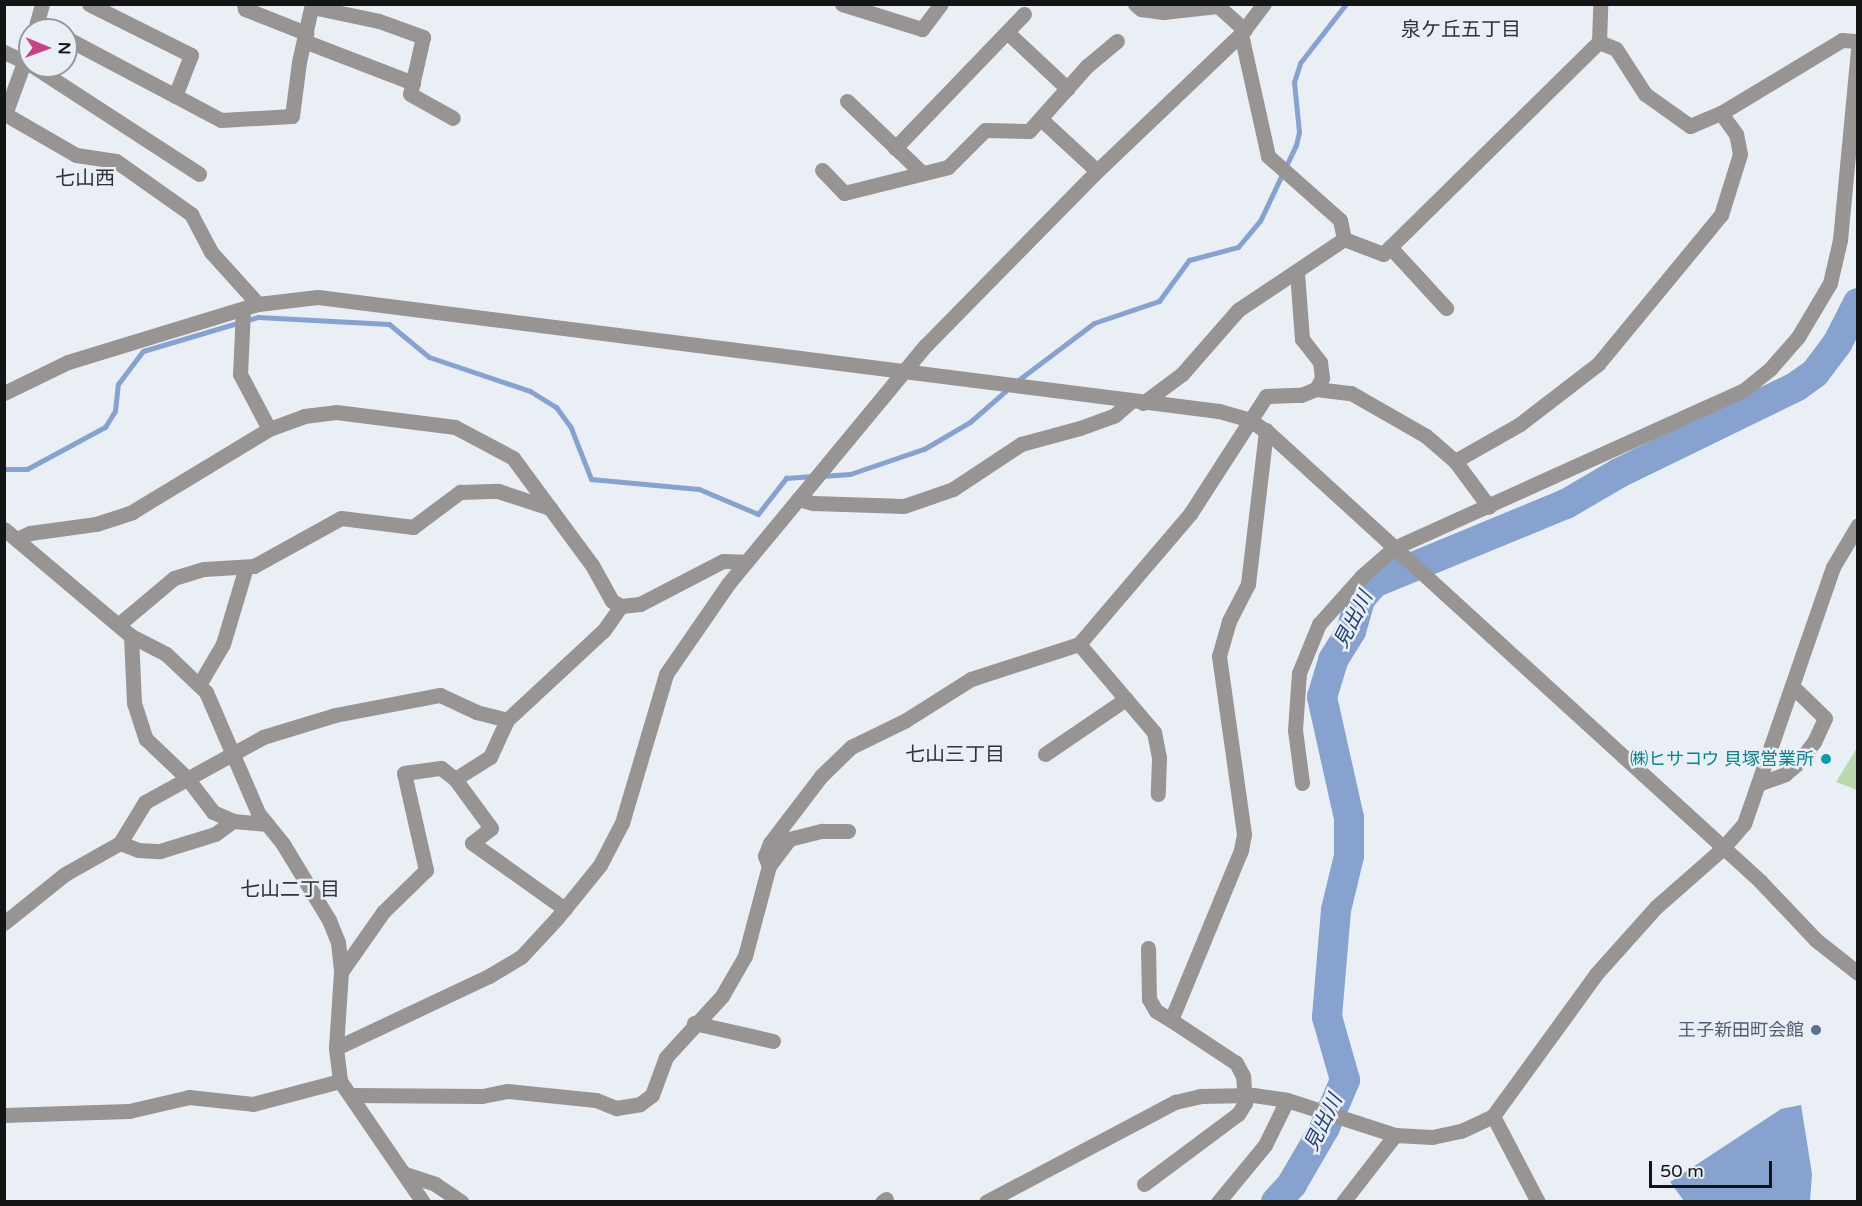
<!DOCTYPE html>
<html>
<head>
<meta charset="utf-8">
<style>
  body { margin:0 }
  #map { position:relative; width:1862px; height:1206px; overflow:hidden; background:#eaeff6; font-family:"Varela Round","Noto Sans JP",sans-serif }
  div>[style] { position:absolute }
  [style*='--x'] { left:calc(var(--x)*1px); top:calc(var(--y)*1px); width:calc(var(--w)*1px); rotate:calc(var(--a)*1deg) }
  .green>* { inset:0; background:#bcd8b1 }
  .water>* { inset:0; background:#87a2cf }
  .stream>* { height:5px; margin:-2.5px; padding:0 2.5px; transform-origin:2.5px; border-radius:2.5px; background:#87a2cf }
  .river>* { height:30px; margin:-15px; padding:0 15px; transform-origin:15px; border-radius:15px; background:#87a2cf }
  .minor>* { height:15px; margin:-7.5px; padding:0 7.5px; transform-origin:7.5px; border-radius:7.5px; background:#989493 }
  .dots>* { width:16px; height:16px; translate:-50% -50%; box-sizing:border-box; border:3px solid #eaeff6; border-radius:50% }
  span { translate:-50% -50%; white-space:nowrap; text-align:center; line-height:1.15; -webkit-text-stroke:5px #eaeff6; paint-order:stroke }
  .culture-label { font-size:18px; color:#0d838f }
  .right { translate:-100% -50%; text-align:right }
  .service-label { font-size:18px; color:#4e5e75 }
  .neighbourhood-label { font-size:20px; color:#2f3238 }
  .water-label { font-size:20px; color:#1f3e76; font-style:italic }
  .frame { position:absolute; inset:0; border:6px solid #121416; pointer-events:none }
  .north { position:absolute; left:18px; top:18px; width:60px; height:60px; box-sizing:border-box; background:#eaeff6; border:2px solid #94979c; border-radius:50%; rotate:91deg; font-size:16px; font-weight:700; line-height:24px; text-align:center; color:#121416 }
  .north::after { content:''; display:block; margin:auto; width:21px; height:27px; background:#c6438a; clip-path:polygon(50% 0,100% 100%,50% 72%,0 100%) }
  .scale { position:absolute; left:1649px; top:1161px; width:123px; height:27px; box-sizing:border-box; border:3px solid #121416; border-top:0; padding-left:8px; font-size:18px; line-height:21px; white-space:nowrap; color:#121416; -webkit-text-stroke:4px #eaeff6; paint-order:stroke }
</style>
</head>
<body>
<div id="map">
  <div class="green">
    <div style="clip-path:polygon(1857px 748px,1857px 790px,1836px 782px)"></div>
  </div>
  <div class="water">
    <div style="clip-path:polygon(1801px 1105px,1812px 1174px,1810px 1201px,1684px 1201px,1670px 1182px,1781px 1109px)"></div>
  </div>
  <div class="stream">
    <div style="--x:1017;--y:381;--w:96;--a:-37"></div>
    <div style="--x:1094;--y:323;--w:69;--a:-18.7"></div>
    <div style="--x:1159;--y:301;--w:51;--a:-53.8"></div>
    <div style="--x:1189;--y:260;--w:51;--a:-14.9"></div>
    <div style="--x:1238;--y:247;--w:34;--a:-50"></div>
    <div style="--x:1260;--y:221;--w:84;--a:-64.7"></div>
    <div style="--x:1296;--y:145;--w:13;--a:-77"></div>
    <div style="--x:1299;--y:132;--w:50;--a:-95.7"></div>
    <div style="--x:1294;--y:82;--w:20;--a:-72"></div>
    <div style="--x:1300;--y:63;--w:75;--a:-52.1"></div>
    <div style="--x:4;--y:469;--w:23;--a:0"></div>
    <div style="--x:27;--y:469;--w:89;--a:-28.3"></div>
    <div style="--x:105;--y:427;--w:19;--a:-58"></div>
    <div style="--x:115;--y:411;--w:27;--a:-84"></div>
    <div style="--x:118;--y:384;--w:41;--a:-52.9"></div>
    <div style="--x:143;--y:351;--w:120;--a:-16.5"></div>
    <div style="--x:258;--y:317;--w:131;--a:3.1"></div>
    <div style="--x:389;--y:324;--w:52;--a:39.5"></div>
    <div style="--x:429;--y:357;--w:107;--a:18.6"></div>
    <div style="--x:530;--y:391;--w:31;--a:32"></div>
    <div style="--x:556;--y:407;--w:26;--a:54"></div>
    <div style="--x:571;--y:428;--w:55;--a:68.6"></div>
    <div style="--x:591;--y:479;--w:108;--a:5.3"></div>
    <div style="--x:699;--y:489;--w:64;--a:23"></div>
    <div style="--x:758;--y:514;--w:46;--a:-52.1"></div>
    <div style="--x:786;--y:478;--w:27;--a:-4"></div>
    <div style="--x:822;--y:476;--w:28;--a:-4"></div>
    <div style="--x:850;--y:474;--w:78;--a:-18.7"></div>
    <div style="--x:924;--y:449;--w:53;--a:-30.4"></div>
    <div style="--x:970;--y:422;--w:53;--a:-41.2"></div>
  </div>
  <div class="river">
    <div style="--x:1276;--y:1202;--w:24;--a:-48"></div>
    <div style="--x:1292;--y:1184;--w:66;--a:-59.9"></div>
    <div style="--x:1325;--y:1127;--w:51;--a:-66.9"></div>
    <div style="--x:1345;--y:1080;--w:66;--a:-105.9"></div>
    <div style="--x:1327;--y:1017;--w:107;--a:-85.2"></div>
    <div style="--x:1336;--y:910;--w:56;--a:-76.5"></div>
    <div style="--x:1349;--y:856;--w:38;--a:-90"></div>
    <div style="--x:1349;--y:818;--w:124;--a:-102.6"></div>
    <div style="--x:1322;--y:697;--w:39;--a:-73"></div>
    <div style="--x:1333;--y:660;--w:34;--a:-58"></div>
    <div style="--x:1351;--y:631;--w:33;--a:-74"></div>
    <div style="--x:1360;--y:599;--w:21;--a:-49"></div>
    <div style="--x:1374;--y:583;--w:208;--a:-22.4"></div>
    <div style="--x:1566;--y:504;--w:61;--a:-30.3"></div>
    <div style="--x:1619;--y:473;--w:198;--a:-26"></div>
    <div style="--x:1797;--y:386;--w:22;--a:-36"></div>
    <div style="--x:1815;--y:373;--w:36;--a:-53"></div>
    <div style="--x:1837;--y:344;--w:46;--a:-62.9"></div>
  </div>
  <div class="minor">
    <div style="--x:89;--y:4;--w:114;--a:26.6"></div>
    <div style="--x:191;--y:55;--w:44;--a:111.3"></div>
    <div style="--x:244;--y:4;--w:5;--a:79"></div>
    <div style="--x:245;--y:9;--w:66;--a:21.5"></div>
    <div style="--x:842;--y:4;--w:84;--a:17.4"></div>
    <div style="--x:922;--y:29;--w:31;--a:-53"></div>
    <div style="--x:1135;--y:4;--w:8;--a:40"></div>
    <div style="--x:1141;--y:9;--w:22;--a:8"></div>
    <div style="--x:1163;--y:12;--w:55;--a:-6.2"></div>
    <div style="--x:1218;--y:6;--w:36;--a:42"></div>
    <div style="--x:312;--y:7;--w:68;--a:11.8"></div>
    <div style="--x:379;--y:21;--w:47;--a:20"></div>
    <div style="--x:423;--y:37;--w:58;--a:102.8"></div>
    <div style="--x:410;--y:94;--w:49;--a:29.2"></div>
    <div style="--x:37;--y:22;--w:16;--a:30"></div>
    <div style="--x:35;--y:30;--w:27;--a:-75"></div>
    <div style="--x:1007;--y:32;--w:83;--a:43.1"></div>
    <div style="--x:1241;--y:34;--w:125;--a:77.5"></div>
    <div style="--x:1268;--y:156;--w:96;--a:41.6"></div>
    <div style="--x:1340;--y:220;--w:19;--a:78"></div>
    <div style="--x:1344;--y:239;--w:42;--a:21"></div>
    <div style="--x:1383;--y:254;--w:303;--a:-44.5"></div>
    <div style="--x:1599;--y:42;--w:38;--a:-88"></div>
    <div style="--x:66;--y:38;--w:175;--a:27.9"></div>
    <div style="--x:221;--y:120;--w:71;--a:-3.2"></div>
    <div style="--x:292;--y:116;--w:54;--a:-82.6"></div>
    <div style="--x:299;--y:62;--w:59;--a:-77.4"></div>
    <div style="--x:304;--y:41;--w:117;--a:21.1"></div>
    <div style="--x:1599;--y:42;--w:18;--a:22"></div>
    <div style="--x:1616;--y:49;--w:54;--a:57.2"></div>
    <div style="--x:1645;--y:94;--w:55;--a:35.4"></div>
    <div style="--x:1690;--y:126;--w:34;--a:-23"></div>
    <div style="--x:1721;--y:113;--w:141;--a:-31.1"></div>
    <div style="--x:1842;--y:40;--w:16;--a:4"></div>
    <div style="--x:30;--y:46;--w:72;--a:110.2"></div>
    <div style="--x:5;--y:114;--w:82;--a:30"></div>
    <div style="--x:76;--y:155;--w:40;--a:8.5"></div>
    <div style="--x:116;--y:161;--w:92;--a:35.2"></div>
    <div style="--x:191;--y:214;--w:43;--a:62.2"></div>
    <div style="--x:211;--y:252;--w:70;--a:47.9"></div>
    <div style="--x:4;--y:52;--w:29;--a:25"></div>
    <div style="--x:33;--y:66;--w:198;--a:33"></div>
    <div style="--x:847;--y:101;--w:104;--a:43.8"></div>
    <div style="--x:1042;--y:120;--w:75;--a:42.8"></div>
    <div style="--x:895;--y:148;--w:186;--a:-46.1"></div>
    <div style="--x:822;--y:170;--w:32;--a:46"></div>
    <div style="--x:844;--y:193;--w:107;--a:-14"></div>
    <div style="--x:948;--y:167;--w:52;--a:-45"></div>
    <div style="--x:985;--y:130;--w:44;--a:1.3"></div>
    <div style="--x:1029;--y:131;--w:87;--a:-48.3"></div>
    <div style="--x:1087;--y:66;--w:39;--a:-40"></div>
    <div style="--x:1390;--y:247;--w:83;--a:47.4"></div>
    <div style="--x:243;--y:309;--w:65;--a:92.6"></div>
    <div style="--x:240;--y:374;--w:62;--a:62.2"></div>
    <div style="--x:1316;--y:389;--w:35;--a:7"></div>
    <div style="--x:1351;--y:393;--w:86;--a:29.8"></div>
    <div style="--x:1426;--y:436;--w:38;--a:41"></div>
    <div style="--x:1455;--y:461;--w:57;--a:53.5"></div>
    <div style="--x:4;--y:393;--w:71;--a:-25.8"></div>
    <div style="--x:68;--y:362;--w:199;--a:-17"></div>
    <div style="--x:258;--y:304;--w:60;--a:-6.7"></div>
    <div style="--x:318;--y:297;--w:908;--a:7.21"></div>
    <div style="--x:1219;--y:411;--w:32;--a:16"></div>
    <div style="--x:1250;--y:420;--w:24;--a:35"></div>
    <div style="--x:1270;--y:434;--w:663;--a:42.37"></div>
    <div style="--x:1760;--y:881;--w:81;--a:46.5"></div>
    <div style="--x:1816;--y:940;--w:53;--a:38.2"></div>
    <div style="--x:1143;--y:403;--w:49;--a:-36.6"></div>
    <div style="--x:1182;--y:374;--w:85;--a:-48.8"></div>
    <div style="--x:1238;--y:310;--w:128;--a:-33.8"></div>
    <div style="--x:1455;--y:461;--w:75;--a:-29.6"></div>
    <div style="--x:1520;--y:424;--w:98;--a:-37.6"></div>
    <div style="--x:1598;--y:364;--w:193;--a:-50.5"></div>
    <div style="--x:1721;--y:215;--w:64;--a:-72.7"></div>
    <div style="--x:1740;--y:154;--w:20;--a:-101"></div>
    <div style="--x:1736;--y:134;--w:26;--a:-126"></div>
    <div style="--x:798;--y:499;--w:16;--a:15"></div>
    <div style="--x:813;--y:503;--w:91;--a:1.9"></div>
    <div style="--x:904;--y:506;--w:52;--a:-19.1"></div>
    <div style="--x:953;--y:489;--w:82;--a:-33.5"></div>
    <div style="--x:1021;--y:444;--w:61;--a:-15.2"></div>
    <div style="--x:1080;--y:428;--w:37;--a:-20"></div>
    <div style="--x:1115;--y:415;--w:21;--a:-41"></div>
    <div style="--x:4;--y:529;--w:166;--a:40.1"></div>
    <div style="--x:131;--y:636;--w:39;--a:27"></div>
    <div style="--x:166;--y:654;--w:55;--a:43.5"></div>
    <div style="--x:206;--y:692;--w:132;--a:66.7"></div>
    <div style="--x:258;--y:813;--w:40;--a:51"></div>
    <div style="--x:283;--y:844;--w:89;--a:58.8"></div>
    <div style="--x:329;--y:920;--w:24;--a:68"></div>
    <div style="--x:338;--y:942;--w:30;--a:84"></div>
    <div style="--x:341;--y:972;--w:76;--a:93.8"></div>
    <div style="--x:336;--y:1048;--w:33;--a:83"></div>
    <div style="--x:340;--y:1081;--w:147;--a:55.6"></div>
    <div style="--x:17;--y:539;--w:14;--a:-25"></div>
    <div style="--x:30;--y:533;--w:67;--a:-7.8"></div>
    <div style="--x:96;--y:524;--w:38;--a:-18"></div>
    <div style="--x:132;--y:512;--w:160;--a:-31.2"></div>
    <div style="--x:269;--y:429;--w:37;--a:-20"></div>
    <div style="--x:304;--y:416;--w:32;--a:-7"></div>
    <div style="--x:336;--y:412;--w:120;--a:7.2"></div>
    <div style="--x:455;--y:427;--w:66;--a:28.1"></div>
    <div style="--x:513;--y:458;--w:133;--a:53.6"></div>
    <div style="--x:592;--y:565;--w:41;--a:60.9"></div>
    <div style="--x:612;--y:601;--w:10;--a:29"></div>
    <div style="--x:621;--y:606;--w:19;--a:-6"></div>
    <div style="--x:640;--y:604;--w:93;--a:-27.4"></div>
    <div style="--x:723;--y:561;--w:23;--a:2"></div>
    <div style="--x:118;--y:625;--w:73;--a:-40"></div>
    <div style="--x:174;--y:578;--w:31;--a:-17"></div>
    <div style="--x:204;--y:569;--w:50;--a:-3.4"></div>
    <div style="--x:254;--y:566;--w:99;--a:-28.9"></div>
    <div style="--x:341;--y:518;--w:73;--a:7.1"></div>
    <div style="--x:413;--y:527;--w:59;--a:-36.7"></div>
    <div style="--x:460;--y:492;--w:38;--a:-2"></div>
    <div style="--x:498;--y:491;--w:55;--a:18.1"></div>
    <div style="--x:131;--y:636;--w:67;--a:87.4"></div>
    <div style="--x:134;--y:703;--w:38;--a:72"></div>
    <div style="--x:146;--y:739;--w:57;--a:43.6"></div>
    <div style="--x:187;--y:778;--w:43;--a:52.6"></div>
    <div style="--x:213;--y:812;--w:22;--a:24"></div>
    <div style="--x:233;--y:821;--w:34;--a:5"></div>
    <div style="--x:1079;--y:644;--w:116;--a:49.6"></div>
    <div style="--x:1154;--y:732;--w:26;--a:79"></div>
    <div style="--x:1159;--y:758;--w:36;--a:92"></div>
    <div style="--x:200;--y:683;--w:45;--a:-59.5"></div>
    <div style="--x:223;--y:644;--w:80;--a:-73.4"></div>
    <div style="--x:1045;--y:754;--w:98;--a:-34.2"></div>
    <div style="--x:1302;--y:783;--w:53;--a:-97.5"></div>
    <div style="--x:1295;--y:730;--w:57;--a:-86"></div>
    <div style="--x:1299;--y:673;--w:53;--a:-67.8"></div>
    <div style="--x:1319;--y:624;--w:64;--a:-48.1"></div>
    <div style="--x:1362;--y:576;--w:43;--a:-41.2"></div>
    <div style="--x:1394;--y:548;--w:384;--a:-24.3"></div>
    <div style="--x:1744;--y:390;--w:33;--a:-39"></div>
    <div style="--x:1770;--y:369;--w:43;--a:-48.8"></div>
    <div style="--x:1798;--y:337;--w:63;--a:-59.3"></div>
    <div style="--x:1830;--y:283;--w:44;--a:-76.9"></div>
    <div style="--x:1840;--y:240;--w:191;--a:-84.6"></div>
    <div style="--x:1758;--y:784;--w:29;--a:-20"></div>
    <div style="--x:1785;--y:774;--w:17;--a:-40"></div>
    <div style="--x:1798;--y:763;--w:26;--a:-53"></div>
    <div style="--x:1814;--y:742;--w:26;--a:-65"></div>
    <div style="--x:1825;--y:718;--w:45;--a:-135.9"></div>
    <div style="--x:120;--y:843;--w:19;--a:21"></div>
    <div style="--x:138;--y:850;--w:22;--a:3"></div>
    <div style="--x:160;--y:851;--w:58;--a:-17.2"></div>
    <div style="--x:215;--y:834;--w:22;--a:-36"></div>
    <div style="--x:769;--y:866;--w:11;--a:-112"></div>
    <div style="--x:765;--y:856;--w:14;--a:-69"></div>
    <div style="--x:770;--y:843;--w:84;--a:-52.7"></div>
    <div style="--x:821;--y:776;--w:42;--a:-44"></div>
    <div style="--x:851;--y:747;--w:61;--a:-26.1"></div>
    <div style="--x:906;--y:720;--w:77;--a:-32.2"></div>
    <div style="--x:971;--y:679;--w:114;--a:-18"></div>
    <div style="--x:1079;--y:644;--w:171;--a:-49.5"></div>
    <div style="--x:1190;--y:514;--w:140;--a:-57.2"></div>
    <div style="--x:1266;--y:396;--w:35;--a:-2"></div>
    <div style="--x:1301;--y:395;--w:16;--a:-22"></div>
    <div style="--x:1316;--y:389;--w:13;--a:-61"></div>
    <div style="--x:1322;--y:378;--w:16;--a:-97"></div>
    <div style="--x:1320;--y:362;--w:29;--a:-128"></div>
    <div style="--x:1302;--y:339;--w:67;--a:-94.3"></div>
    <div style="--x:565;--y:909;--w:114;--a:-144.6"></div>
    <div style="--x:472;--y:843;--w:24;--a:-38"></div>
    <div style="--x:491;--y:828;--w:61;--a:-126.3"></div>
    <div style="--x:455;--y:779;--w:41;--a:-32.2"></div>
    <div style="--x:490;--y:757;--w:41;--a:-65.3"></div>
    <div style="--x:507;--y:720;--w:132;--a:-42.9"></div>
    <div style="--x:604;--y:630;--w:29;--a:-55"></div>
    <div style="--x:4;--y:923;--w:78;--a:-38.8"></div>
    <div style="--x:65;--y:874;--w:63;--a:-29.4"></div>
    <div style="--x:120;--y:843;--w:48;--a:-58.6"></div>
    <div style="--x:145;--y:802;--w:135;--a:-28.8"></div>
    <div style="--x:263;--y:737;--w:75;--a:-17"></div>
    <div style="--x:335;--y:715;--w:107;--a:-10.8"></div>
    <div style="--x:440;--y:695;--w:40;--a:25"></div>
    <div style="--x:476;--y:712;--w:32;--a:14"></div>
    <div style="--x:1148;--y:948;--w:51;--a:88.9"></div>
    <div style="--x:1149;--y:999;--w:14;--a:60"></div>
    <div style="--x:1156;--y:1011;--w:17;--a:31"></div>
    <div style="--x:341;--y:972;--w:73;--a:-55"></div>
    <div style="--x:383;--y:912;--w:60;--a:-44.3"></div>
    <div style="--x:426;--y:870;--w:99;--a:-102.8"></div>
    <div style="--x:404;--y:773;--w:37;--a:-8"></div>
    <div style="--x:441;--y:768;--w:18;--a:38"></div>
    <div style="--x:694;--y:1023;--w:81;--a:12.8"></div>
    <div style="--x:336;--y:1048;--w:169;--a:-25.2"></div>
    <div style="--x:489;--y:976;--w:37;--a:-31"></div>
    <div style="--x:521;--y:957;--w:53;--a:-47.3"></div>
    <div style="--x:557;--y:918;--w:68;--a:-50.9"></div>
    <div style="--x:600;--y:865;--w:47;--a:-62.4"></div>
    <div style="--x:622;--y:823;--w:155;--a:-73.5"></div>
    <div style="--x:666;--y:674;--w:109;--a:-55.4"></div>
    <div style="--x:728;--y:584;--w:310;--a:-50.4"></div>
    <div style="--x:926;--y:345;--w:244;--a:-45.5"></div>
    <div style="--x:1097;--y:171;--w:199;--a:-43.6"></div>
    <div style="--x:1241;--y:34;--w:38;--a:-53"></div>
    <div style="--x:350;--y:1095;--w:132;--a:0.4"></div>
    <div style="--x:482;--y:1096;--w:25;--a:-11"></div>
    <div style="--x:507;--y:1091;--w:89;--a:5.8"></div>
    <div style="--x:596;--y:1100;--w:22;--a:22"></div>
    <div style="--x:616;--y:1108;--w:24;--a:-9"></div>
    <div style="--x:640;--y:1104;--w:15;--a:-37"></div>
    <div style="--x:652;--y:1095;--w:40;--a:-69.8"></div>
    <div style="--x:666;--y:1057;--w:83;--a:-47.4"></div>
    <div style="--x:722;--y:996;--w:46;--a:-60.1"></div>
    <div style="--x:745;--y:956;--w:93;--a:-75.1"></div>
    <div style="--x:769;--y:866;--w:34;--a:-53"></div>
    <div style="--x:789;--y:839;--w:34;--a:-14"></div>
    <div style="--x:822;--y:831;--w:26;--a:0"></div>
    <div style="--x:4;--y:1115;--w:125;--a:-1.8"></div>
    <div style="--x:129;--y:1111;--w:62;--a:-13.1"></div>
    <div style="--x:189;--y:1097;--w:64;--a:6.2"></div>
    <div style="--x:253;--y:1104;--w:90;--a:-14.8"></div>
    <div style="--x:1493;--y:1116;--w:97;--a:62.4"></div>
    <div style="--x:405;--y:1174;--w:32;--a:18"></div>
    <div style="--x:435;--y:1184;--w:32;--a:34"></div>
    <div style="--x:1144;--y:1184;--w:117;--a:-36.7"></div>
    <div style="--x:1238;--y:1114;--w:13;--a:-58"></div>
    <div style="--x:1245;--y:1103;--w:27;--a:-94"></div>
    <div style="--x:1243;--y:1076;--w:15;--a:-118"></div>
    <div style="--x:1236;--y:1063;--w:78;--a:-146.5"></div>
    <div style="--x:1171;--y:1020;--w:184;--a:-67.6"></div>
    <div style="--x:1241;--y:850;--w:16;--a:-79"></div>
    <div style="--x:1244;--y:834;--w:180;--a:-98"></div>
    <div style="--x:1219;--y:656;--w:36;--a:-74"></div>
    <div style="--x:1229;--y:621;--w:42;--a:-62.8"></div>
    <div style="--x:1248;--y:584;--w:155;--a:-83.3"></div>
    <div style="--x:882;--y:1202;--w:5;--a:-37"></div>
    <div style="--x:986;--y:1202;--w:214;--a:-27.9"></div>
    <div style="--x:1175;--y:1102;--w:26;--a:-13"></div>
    <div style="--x:1200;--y:1096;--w:53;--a:-1.1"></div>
    <div style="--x:1253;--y:1095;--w:34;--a:8"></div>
    <div style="--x:1287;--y:1100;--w:114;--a:18"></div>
    <div style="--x:1395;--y:1135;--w:37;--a:3"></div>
    <div style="--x:1432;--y:1137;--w:30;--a:-12"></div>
    <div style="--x:1461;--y:1131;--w:35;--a:-25"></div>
    <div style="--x:1493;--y:1116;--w:175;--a:-54"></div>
    <div style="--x:1596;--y:974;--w:90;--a:-48.2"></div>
    <div style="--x:1656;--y:907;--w:88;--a:-41.3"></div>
    <div style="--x:1722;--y:849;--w:33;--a:-49"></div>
    <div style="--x:1744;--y:824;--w:272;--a:-70.9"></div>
    <div style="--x:1833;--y:567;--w:49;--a:-59.2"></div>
    <div style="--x:1218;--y:1202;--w:74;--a:-50.5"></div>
    <div style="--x:1265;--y:1145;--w:50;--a:-63.9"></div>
    <div style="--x:1343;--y:1202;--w:85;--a:-52.2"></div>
  </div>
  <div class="dots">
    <div style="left:1826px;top:759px;background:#0f9aa8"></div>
    <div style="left:1816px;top:1030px;background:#5c6f8a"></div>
  </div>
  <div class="culture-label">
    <span class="right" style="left:1814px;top:759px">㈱ヒサコウ 貝塚営業所</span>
  </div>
  <div class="service-label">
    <span class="right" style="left:1804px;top:1030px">王子新田町会館</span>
  </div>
  <div class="neighbourhood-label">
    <span style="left:1461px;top:30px">泉ケ丘五丁目</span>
    <span style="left:85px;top:179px">七山西</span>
    <span style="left:955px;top:755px">七山三丁目</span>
    <span style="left:290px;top:890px">七山二丁目</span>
  </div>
  <div class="water-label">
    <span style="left:1354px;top:620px;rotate:-63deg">見出川</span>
    <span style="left:1324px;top:1123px;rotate:-64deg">見出川</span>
  </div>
  <div class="frame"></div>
  <div class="north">N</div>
  <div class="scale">50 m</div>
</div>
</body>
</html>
